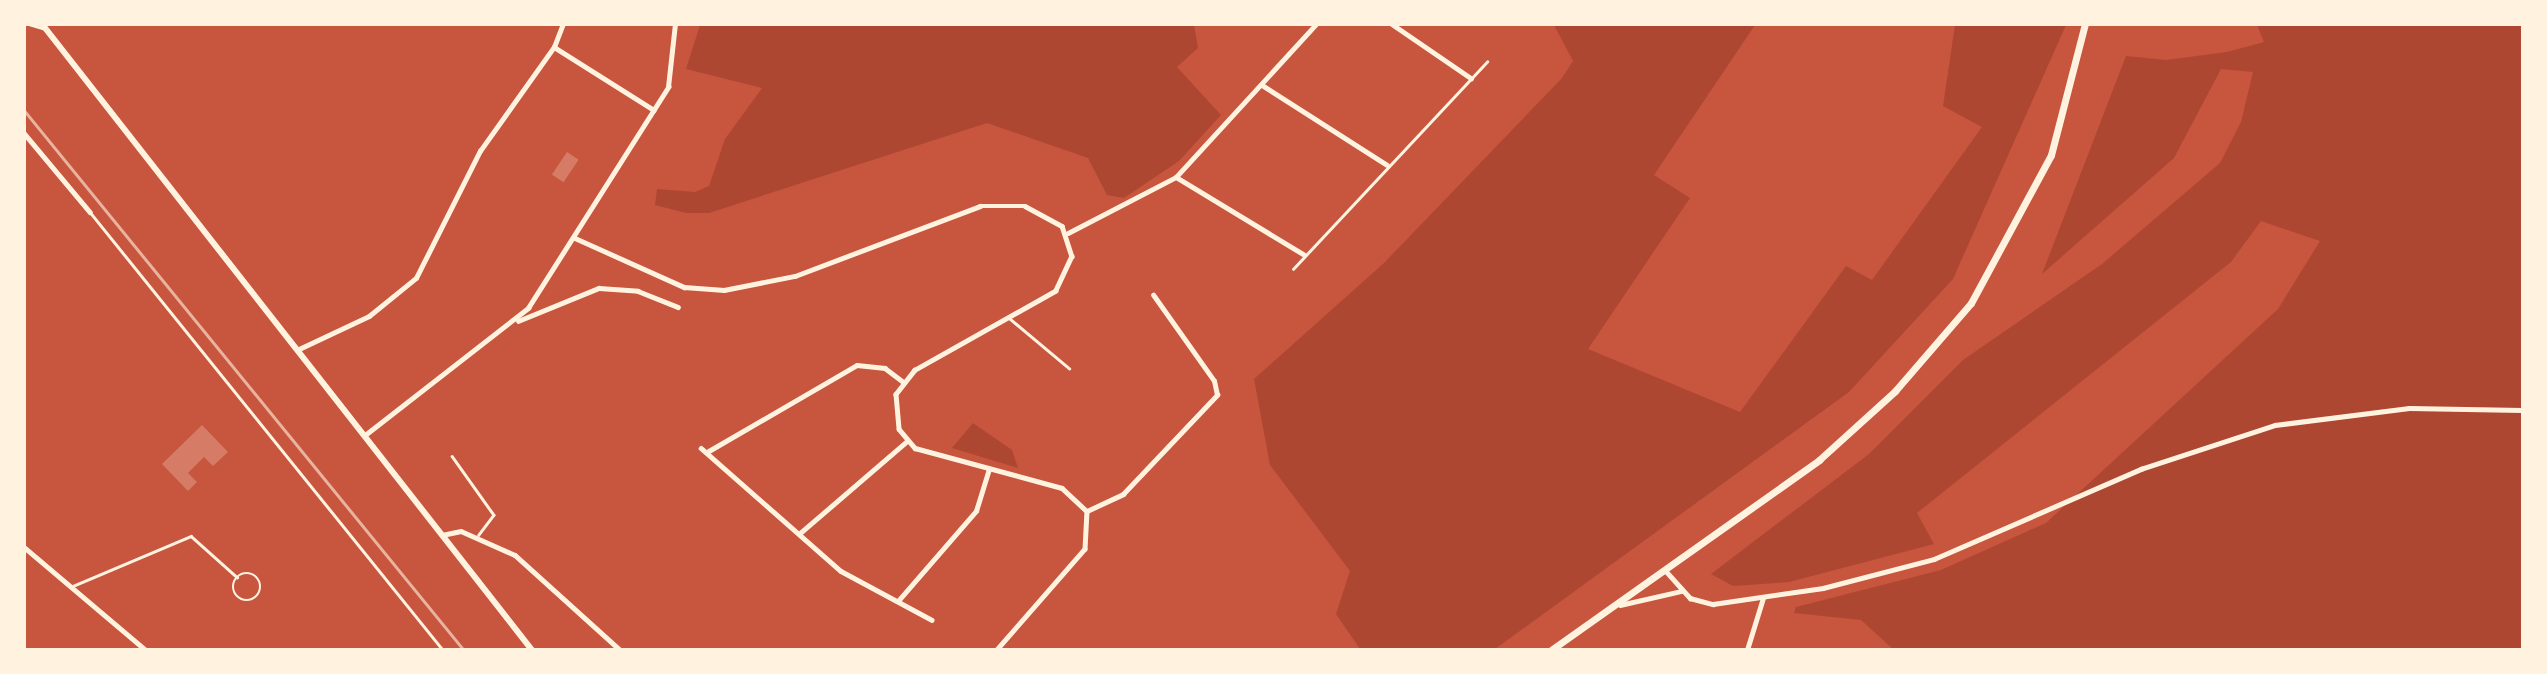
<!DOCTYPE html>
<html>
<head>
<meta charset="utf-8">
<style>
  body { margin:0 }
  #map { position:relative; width:2547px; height:674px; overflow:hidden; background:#c8553d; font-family:Montserrat,sans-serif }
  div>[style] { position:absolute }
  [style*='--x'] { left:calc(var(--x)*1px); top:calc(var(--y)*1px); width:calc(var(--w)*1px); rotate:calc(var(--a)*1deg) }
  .green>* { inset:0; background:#ae4732 }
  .building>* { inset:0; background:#d67c66; transform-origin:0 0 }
  .service>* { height:2.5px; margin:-1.25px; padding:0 1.25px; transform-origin:1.25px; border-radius:1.25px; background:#fff3e0 }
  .service>.ring { margin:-1.25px; padding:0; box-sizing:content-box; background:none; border:2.5px solid #fff3e0; border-radius:50% }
  .minor>* { height:4.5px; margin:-2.25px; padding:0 2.25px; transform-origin:2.25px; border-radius:2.25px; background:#fff3e0 }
  .tertiary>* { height:6px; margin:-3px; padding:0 3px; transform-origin:3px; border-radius:3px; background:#fff3e0 }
  .primary>* { height:7px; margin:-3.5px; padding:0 3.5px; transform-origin:3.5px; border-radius:3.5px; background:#fff3e0 }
  .rail>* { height:2.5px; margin:-1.25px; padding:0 1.25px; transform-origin:1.25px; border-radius:1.25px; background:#e9b49f }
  span { translate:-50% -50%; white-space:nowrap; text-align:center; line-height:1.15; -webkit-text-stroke:5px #fff3e0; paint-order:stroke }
  .frame { position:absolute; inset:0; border:26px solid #fff3e0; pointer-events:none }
</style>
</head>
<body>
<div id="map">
  <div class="green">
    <div style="clip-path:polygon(700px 25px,1194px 25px,1198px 48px,1177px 67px,1221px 115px,1179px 161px,1124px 198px,1107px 195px,1088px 158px,987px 123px,709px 213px,686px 213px,655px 205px,657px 189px,695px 192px,709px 186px,725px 139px,762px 88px,686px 69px)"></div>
    <div style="clip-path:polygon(1755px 25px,1654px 175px,1690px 198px,1588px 349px,1740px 412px,1846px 266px,1872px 280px,1982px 127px,1943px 106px,1955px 25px,2066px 25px,1953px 279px,1849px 392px,1495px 649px,1360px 649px,1336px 614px,1350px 571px,1270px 465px,1254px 379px,1384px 263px,1562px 78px,1573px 61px,1554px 25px)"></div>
    <div style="clip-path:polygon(2257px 25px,2522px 25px,2522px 649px,1894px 650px,1861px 620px,1794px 613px,1796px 607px,1941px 570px,2046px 523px,2278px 309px,2320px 241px,2261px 221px,2231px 262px,1917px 513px,1934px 544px,1789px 582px,1733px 586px,1711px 574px,1869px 454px,1963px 360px,2102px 264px,2220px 163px,2241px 122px,2253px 72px,2221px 69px,2174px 158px,2042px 274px,2126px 56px,2166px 60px,2227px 52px,2264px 42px)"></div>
    <div style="clip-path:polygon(973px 423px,1012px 450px,1018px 468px,952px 448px)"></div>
  </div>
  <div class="building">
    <div style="left:567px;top:152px;width:14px;height:27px;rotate:34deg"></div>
    <div style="clip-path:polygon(202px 425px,228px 452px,213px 466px,204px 457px,188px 473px,197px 482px,188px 491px,162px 464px)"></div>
  </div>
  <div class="service">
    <div style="--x:29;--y:24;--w:17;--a:17"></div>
    <div style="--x:90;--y:212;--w:563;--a:51.13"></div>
    <div style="--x:1293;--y:269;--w:284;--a:-46.9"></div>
    <div style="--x:1008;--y:317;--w:80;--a:39.9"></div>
    <div style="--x:452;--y:456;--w:72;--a:54.6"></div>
    <div style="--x:494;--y:515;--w:25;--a:127"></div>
    <div class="ring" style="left:233px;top:573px;width:25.5px;height:25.5px"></div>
    <div style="--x:73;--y:586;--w:128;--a:-23"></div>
    <div style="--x:191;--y:536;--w:62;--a:41.7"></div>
  </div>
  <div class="minor">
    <div style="--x:1392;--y:24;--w:96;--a:34.4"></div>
    <div style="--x:554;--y:47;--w:118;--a:32.2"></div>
    <div style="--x:1262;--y:85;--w:148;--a:32.6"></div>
    <div style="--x:24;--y:133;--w:103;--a:50.1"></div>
    <div style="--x:1176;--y:177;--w:149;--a:31.2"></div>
    <div style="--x:1068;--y:233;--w:122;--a:-27.4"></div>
    <div style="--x:1176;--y:177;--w:207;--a:-47.5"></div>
    <div style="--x:575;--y:238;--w:120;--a:24.2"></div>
    <div style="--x:684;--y:287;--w:40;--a:4.3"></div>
    <div style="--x:724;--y:290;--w:72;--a:-11.2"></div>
    <div style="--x:795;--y:276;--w:198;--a:-20.7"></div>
    <div style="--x:980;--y:206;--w:45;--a:0"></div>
    <div style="--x:1025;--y:206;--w:42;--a:28.4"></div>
    <div style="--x:1062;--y:226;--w:32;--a:72"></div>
    <div style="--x:1072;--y:256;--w:38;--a:115"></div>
    <div style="--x:1056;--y:291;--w:162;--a:150.7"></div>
    <div style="--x:915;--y:370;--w:31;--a:128"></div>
    <div style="--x:896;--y:394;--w:35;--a:85"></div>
    <div style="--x:899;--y:429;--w:25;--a:50"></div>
    <div style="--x:915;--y:448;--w:152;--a:15.2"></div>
    <div style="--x:1062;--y:488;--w:34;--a:43"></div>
    <div style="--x:1087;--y:511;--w:38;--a:93"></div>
    <div style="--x:1085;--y:549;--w:134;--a:131.1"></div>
    <div style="--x:518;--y:321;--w:87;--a:-22.2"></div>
    <div style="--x:599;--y:288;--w:39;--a:4"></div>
    <div style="--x:638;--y:291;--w:43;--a:21.8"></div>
    <div style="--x:299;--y:349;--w:77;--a:-25.2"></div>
    <div style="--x:369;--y:316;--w:60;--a:-39"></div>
    <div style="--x:416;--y:278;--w:142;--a:-63.3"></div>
    <div style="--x:480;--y:151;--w:128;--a:-54.6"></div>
    <div style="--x:554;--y:47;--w:25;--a:-69"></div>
    <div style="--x:365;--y:435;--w:207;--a:-37.9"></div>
    <div style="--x:528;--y:308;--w:262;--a:-57.6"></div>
    <div style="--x:668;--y:87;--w:63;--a:-83.7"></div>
    <div style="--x:701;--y:448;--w:186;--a:41.3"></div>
    <div style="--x:841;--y:571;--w:103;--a:28.3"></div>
    <div style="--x:707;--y:452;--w:173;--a:-30.1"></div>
    <div style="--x:857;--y:365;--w:28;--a:6"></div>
    <div style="--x:885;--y:368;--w:21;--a:37"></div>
    <div style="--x:1087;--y:511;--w:40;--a:-25"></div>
    <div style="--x:1123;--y:494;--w:137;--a:-46.5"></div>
    <div style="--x:1217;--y:395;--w:14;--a:-102"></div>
    <div style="--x:1214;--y:381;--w:105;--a:-125.3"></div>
    <div style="--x:799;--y:534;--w:143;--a:-40.7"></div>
    <div style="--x:442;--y:535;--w:19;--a:-12"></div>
    <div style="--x:461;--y:531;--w:59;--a:24"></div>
    <div style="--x:515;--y:555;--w:142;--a:42.1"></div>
    <div style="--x:24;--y:547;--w:160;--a:40.2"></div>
    <div style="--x:1665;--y:570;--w:38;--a:48"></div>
    <div style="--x:1690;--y:598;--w:24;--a:15"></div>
    <div style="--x:1713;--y:604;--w:111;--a:-8.3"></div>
    <div style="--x:1823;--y:588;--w:115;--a:-14.6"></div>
    <div style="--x:1934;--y:559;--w:226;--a:-23.5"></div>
    <div style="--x:2141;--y:469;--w:141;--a:-18.2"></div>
    <div style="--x:2275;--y:425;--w:135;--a:-7.2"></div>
    <div style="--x:2409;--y:408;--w:113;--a:1"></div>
    <div style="--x:898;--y:601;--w:119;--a:-49.1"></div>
    <div style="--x:976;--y:511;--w:44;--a:-72.8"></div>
    <div style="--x:1620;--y:605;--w:63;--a:-12.9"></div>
    <div style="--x:1747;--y:650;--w:54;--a:-72.9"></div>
  </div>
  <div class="tertiary">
    <div style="--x:42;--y:24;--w:795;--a:51.95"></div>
  </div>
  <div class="primary">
    <div style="--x:1551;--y:650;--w:329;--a:-35.3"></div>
    <div style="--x:1819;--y:460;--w:103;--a:-42.2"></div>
    <div style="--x:1895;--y:391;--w:116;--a:-49.2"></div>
    <div style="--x:1971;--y:303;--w:168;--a:-61.6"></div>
    <div style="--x:2051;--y:155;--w:135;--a:-75.5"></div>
  </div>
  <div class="rail">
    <div style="--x:24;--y:110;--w:697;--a:50.83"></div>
  </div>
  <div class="frame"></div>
</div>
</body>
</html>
